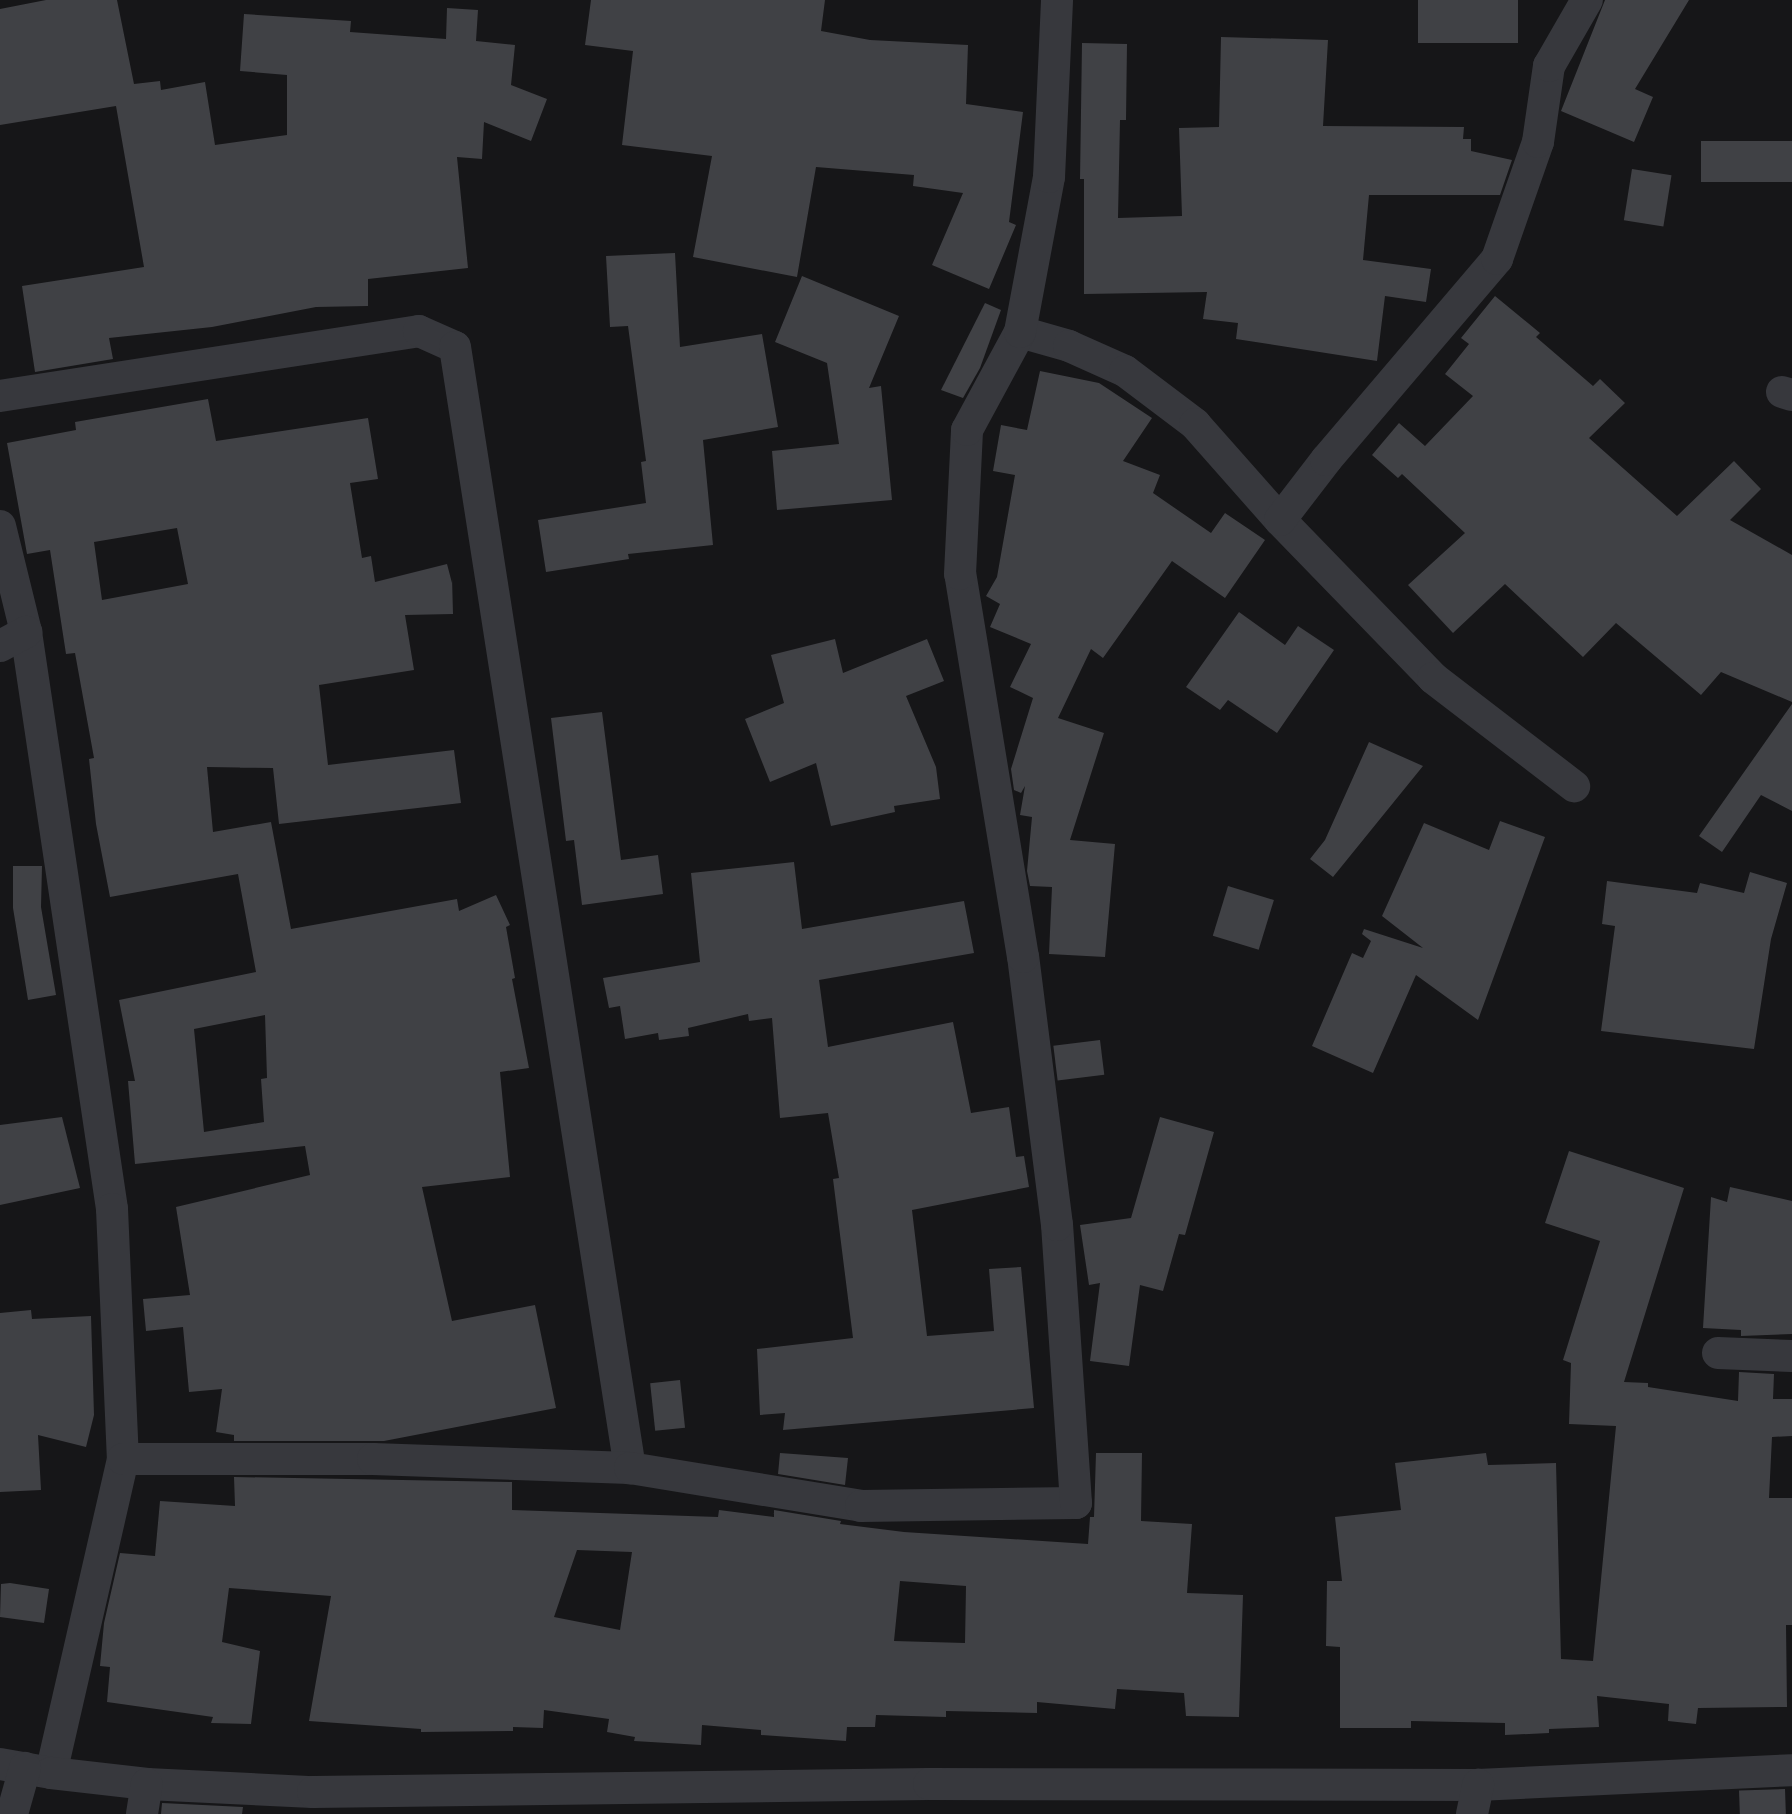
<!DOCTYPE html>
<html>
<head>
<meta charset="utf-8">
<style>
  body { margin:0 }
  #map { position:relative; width:1792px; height:1814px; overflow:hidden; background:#161618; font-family:"Open Sans",sans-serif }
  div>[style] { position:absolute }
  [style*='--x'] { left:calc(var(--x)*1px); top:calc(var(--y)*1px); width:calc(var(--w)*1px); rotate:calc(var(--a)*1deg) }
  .building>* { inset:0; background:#404145; transform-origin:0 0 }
  .street>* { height:32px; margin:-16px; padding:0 16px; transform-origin:16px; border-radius:16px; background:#37383d }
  span { translate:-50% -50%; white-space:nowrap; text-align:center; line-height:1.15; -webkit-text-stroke:5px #111113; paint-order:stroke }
</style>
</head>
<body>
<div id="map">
  <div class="building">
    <div style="clip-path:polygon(46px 0,117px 0,134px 84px,160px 81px,161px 90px,205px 82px,215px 145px,287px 135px,287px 75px,240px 71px,244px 14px,351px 21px,350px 32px,446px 39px,447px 8px,478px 10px,476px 41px,515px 45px,511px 85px,547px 99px,531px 141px,484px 122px,482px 159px,457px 157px,468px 268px,368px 279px,368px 306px,316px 307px,212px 327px,109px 338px,113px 359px,35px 372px,22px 286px,144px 267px,116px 106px,0 125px,0 9px)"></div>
    <div style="clip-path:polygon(591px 0,825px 0,821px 31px,870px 40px,968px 45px,966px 104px,1023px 112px,1009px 222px,1016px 225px,989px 289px,932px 265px,963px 193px,913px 186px,914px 175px,816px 167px,797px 277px,693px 257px,712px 156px,622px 145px,633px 51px,585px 45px)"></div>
    <div style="left:1418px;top:0;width:100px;height:43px"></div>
    <div style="clip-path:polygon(1605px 0,1689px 0,1635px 89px,1653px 97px,1634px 142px,1561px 111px)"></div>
    <div style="clip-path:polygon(1221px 37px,1328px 40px,1323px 126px,1464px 127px,1463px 139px,1471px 139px,1471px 151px,1512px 160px,1500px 195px,1369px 195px,1363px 260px,1431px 269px,1426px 302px,1385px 296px,1377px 361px,1236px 339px,1238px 323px,1203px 319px,1207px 292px,1084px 294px,1084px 179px,1080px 179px,1082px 43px,1127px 44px,1126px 120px,1120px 120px,1118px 218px,1182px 216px,1179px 128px,1219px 127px)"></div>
    <div style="left:1792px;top:141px;width:41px;height:91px;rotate:90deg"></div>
    <div style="left:1632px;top:169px;width:40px;height:52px;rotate:9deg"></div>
    <div style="clip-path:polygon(675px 253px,680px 347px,762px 334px,778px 427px,703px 440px,713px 545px,628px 554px,629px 559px,546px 572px,538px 520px,646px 503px,641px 462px,646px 461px,628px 326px,610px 327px,606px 256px)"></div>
    <div style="clip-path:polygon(802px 276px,899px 316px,869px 388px,881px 386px,892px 500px,777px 510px,772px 451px,839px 444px,827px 363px,775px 342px)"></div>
    <div style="clip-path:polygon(1495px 296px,1540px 333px,1536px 337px,1593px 386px,1600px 379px,1625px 403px,1589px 438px,1677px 516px,1734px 461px,1761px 489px,1730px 520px,1792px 555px,1792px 702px,1721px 672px,1701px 695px,1616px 623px,1583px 657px,1505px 584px,1453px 633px,1408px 585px,1465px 533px,1402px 474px,1398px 478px,1372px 455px,1399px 423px,1425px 446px,1473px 396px,1445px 374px,1469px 344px,1461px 338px)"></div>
    <div style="clip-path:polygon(985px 303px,1001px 310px,980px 368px,963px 398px,941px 390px)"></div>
    <div style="clip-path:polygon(1040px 371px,1099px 383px,1152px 418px,1123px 461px,1160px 475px,1153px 493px,1211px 533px,1225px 513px,1265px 540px,1225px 598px,1172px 561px,1103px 658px,1091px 649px,1058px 718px,1104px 733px,1070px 840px,1115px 844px,1105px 957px,1049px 954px,1052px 887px,1030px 886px,1027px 871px,1032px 817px,1020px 815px,1025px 786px,1021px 793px,1014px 790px,1011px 769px,1033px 698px,1010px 687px,1031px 644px,990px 627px,1000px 604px,986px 596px,997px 577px,1015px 475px,993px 471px,1001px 425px,1027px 430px)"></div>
    <div style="clip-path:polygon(evenodd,208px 399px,216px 441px,368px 418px,378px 479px,350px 483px,362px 558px,371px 556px,375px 582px,447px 564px,452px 583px,452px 577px,453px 614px,405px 615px,414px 670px,319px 685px,328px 765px,454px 750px,461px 803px,279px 824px,273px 768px,207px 767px,213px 832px,271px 822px,291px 929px,457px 899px,459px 911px,496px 895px,510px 925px,506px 927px,515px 978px,512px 979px,529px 1068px,500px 1072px,510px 1177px,422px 1187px,452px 1321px,535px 1305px,556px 1408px,384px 1441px,234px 1441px,234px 1435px,216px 1432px,222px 1389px,189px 1392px,183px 1327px,146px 1331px,143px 1299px,190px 1295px,176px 1207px,310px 1175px,305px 1146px,135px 1164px,128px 1081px,135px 1081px,119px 1000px,256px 972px,238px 874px,110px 897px,96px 824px,89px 759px,94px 758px,75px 653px,66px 654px,50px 550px,27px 554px,7px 443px,76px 430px,75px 422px,208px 399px,177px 528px,188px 584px,102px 600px,94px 542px,177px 528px,208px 399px,265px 1015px,267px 1078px,261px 1079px,264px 1122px,204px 1132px,194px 1029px,265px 1015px)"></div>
    <div style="clip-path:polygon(1239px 612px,1285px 645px,1298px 626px,1334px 650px,1277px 733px,1228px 700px,1220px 710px,1186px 687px)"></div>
    <div style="clip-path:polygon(835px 639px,843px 673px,927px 639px,944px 681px,906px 696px,936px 767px,940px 799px,894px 806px,895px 812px,831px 826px,816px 763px,770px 782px,745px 719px,784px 703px,771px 655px)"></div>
    <div style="clip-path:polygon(1792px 704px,1792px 811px,1761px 795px,1722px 852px,1699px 836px)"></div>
    <div style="clip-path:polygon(602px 712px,621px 860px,658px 855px,663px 894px,582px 905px,574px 840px,566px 841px,551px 718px)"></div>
    <div style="clip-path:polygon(1369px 742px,1423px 766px,1333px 877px,1310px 859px,1325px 840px)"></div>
    <div style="clip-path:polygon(1500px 821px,1545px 837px,1478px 1020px,1416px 975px,1373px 1073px,1312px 1046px,1352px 953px,1363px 958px,1371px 941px,1362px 934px,1364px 929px,1423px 948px,1382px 916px,1424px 823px,1489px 850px)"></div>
    <div style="clip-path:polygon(794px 862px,802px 929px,964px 901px,974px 953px,819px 980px,828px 1047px,953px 1022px,971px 1113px,1009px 1107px,1016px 1157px,1024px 1156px,1029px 1187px,912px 1210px,927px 1336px,994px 1331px,989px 1269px,1021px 1267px,1034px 1408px,783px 1430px,785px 1413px,760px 1415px,757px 1349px,853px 1338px,833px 1179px,839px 1178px,828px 1113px,780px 1118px,772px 1018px,749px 1021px,748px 1014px,688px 1028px,689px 1036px,659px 1040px,658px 1033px,625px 1039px,620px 1006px,609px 1008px,603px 978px,700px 962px,691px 873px)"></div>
    <div style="clip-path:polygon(13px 866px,42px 866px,41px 907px,56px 995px,28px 1000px,13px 908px)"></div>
    <div style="clip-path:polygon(1750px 872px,1787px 883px,1771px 939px,1754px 1049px,1601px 1031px,1615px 926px,1602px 924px,1607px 881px,1697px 893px,1700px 883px,1744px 893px)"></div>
    <div style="left:1228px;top:886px;width:48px;height:52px;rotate:17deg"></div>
    <div style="left:1100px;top:1040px;width:35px;height:47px;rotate:83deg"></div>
    <div style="clip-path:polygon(62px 1117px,80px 1188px,0 1205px,0 1125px)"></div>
    <div style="clip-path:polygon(1160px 1117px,1214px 1132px,1185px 1235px,1179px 1234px,1163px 1291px,1140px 1285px,1129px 1366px,1090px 1361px,1100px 1283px,1089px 1285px,1080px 1225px,1131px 1218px)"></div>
    <div style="clip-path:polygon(1569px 1151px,1684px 1188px,1624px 1382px,1648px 1383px,1648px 1387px,1738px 1401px,1739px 1372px,1774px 1374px,1773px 1399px,1792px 1399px,1792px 1436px,1772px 1437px,1769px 1498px,1792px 1498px,1792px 1625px,1786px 1625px,1787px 1707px,1698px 1708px,1696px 1724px,1668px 1721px,1669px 1704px,1597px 1696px,1599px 1727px,1549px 1729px,1549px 1733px,1505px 1735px,1505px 1723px,1411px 1721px,1411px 1728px,1340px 1728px,1340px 1647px,1326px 1646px,1327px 1581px,1342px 1581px,1335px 1517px,1401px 1510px,1395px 1463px,1486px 1453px,1488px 1465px,1556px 1463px,1561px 1659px,1593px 1661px,1616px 1426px,1569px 1424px,1571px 1363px,1563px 1360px,1600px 1241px,1545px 1223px)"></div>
    <div style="clip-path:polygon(1730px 1187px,1792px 1201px,1792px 1334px,1741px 1336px,1741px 1330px,1703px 1328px,1711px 1197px,1727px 1202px)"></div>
    <div style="clip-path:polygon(31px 1310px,32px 1319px,91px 1316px,94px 1415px,86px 1447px,38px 1435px,41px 1490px,0 1492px,0 1313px)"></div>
    <div style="left:680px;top:1380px;width:48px;height:30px;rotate:84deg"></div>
    <div style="clip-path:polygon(780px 1453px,848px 1458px,845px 1485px,778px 1474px)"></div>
    <div style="clip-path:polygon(evenodd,1096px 1453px,1142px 1453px,1141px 1521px,1192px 1524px,1187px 1593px,1243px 1595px,1239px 1717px,1186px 1716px,1184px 1693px,1117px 1689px,1115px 1709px,1037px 1702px,1037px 1713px,946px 1711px,946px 1717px,876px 1715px,875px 1727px,847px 1727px,846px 1741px,761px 1735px,761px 1730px,702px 1725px,701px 1745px,634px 1741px,635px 1737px,607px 1732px,609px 1719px,544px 1710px,543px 1728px,513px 1727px,513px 1731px,421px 1732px,421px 1729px,309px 1721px,331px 1596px,229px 1588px,222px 1642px,260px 1651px,251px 1724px,211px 1723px,213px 1717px,107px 1702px,110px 1667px,100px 1666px,104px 1623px,120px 1553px,155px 1556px,160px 1501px,235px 1506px,234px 1477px,512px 1482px,512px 1510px,718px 1517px,719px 1510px,774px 1517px,774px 1510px,841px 1521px,840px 1524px,904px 1532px,1088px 1544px,1090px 1517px,1094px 1517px,1096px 1453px,577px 1550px,632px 1552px,620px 1630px,554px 1617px,577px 1550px,1096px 1453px,900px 1581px,966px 1586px,965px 1643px,894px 1641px,900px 1581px)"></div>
    <div style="clip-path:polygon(10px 1583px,49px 1589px,44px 1623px,0 1617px,1px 1584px)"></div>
    <div style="left:1785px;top:1789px;width:25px;height:46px;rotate:88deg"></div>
    <div style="clip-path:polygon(162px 1803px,243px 1807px,242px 1814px,161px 1814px)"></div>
  </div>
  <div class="street">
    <div style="--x:1020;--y:332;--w:51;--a:15.9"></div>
    <div style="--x:1069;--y:346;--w:61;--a:24.1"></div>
    <div style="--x:1125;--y:371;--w:88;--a:37.1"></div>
    <div style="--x:1195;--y:424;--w:128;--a:48.5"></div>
    <div style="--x:1280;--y:520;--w:220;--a:45.9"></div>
    <div style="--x:1433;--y:678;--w:178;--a:37.5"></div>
    <div style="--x:1782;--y:392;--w:10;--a:17"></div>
    <div style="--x:0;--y:396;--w:424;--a:-8.8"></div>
    <div style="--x:419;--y:331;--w:39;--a:24"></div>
    <div style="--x:455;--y:347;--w:1135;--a:81.13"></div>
    <div style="--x:1280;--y:520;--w:76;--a:-52.5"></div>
    <div style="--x:1326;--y:460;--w:264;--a:-49.6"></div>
    <div style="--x:1497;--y:259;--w:124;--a:-70.7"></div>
    <div style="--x:1538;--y:142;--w:77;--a:-81.8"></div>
    <div style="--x:1549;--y:66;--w:76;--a:-60.1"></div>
    <div style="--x:0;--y:526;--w:109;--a:76.2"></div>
    <div style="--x:26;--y:632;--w:583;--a:81.52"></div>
    <div style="--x:112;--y:1209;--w:250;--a:87.5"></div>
    <div style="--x:123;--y:1459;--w:322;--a:102.9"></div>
    <div style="--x:0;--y:646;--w:30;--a:-28"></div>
    <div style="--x:1718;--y:1353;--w:74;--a:2.3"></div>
    <div style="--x:123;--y:1459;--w:250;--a:0"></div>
    <div style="--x:373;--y:1459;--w:257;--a:2"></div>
    <div style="--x:630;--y:1468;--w:234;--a:9.3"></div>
    <div style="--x:861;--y:1506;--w:215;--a:-0.8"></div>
    <div style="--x:1076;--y:1503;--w:279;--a:-93.9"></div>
    <div style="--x:1057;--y:1225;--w:270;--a:-97.2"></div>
    <div style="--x:1023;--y:957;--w:388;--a:-99.3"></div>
    <div style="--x:960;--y:574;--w:144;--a:-87.2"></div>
    <div style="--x:967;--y:430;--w:111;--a:-61.6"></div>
    <div style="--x:1020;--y:332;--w:158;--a:-79.4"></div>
    <div style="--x:1049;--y:177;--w:177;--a:-87.4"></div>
    <div style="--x:0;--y:1764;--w:52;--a:10"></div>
    <div style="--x:51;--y:1773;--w:97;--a:6.5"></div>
    <div style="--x:147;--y:1784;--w:166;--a:2.8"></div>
    <div style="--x:313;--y:1792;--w:616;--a:-0.74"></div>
    <div style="--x:929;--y:1784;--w:549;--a:0.1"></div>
    <div style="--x:1478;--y:1785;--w:314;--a:-2.7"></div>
    <div style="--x:12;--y:1814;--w:48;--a:-74.2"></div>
    <div style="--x:142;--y:1814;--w:30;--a:-81"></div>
    <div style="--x:1472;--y:1814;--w:30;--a:-78"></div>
  </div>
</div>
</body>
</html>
